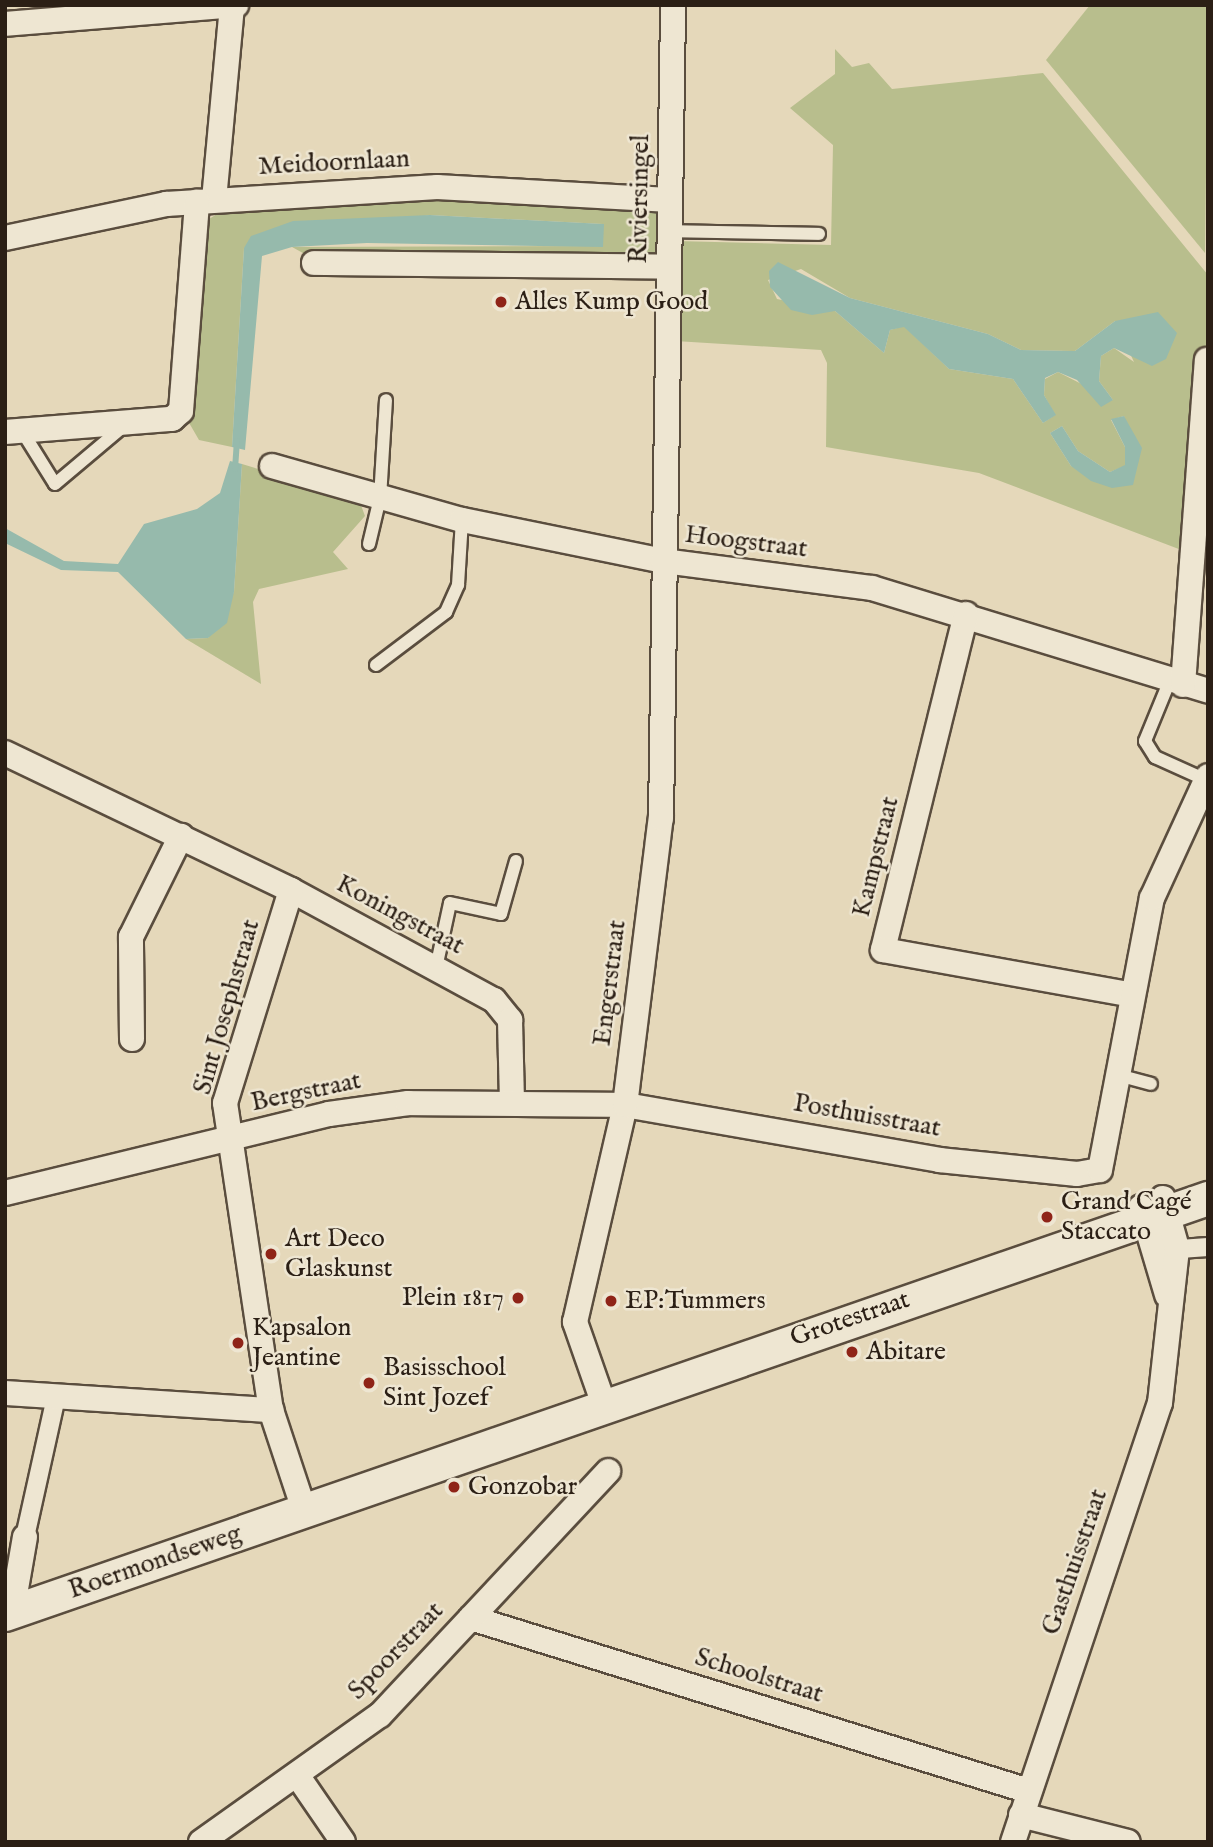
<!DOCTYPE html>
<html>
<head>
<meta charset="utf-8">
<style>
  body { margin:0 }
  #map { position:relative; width:1213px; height:1847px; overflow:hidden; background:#e5d8ba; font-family:"IM FELL English",serif }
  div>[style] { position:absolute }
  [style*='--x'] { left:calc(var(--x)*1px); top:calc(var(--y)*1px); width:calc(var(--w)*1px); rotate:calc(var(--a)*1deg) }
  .green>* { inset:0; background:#b8be8d }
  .water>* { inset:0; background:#96baac }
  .stream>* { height:6px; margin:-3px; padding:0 3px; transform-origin:3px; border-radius:3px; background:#96baac }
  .roads { filter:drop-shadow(2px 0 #5a4d3e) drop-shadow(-2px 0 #5a4d3e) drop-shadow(0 2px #5a4d3e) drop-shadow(0 -2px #5a4d3e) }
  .service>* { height:12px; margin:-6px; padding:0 6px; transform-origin:6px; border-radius:6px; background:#eee6d2 }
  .pedestrian>* { height:18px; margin:-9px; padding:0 9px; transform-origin:9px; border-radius:9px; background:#eee6d2 }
  .minor>* { height:24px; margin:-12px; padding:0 12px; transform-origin:12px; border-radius:12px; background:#eee6d2 }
  .secondary>* { height:33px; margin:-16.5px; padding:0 16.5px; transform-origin:16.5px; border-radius:16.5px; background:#eee6d2 }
  .dots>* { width:19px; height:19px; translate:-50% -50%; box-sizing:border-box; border:4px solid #eee6d2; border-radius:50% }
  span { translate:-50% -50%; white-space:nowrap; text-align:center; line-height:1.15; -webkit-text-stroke:5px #eee6d2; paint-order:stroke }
  .street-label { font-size:26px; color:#2b1f15 }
  .poi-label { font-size:26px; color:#2b1f15 }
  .left { translate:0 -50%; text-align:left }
  .right { translate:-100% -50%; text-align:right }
  .frame { position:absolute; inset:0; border:7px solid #2b1f15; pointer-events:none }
</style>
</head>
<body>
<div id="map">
  <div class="green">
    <div style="clip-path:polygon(1090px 5px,1208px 5px,1205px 253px,1046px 60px)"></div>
    <div style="clip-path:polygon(evenodd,835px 49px,852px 67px,869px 63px,892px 89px,1043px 73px,1208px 275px,1208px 356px,1184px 551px,979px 473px,826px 447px,827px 363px,821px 350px,675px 341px,676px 241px,831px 245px,833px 145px,790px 108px,835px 74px,835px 49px,801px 269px,850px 298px,988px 334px,1021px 350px,1075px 351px,1115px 321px,1134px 362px,1114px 348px,1101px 356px,1099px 381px,1113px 400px,1058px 372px,1045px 379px,1044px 395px,1055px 415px,1043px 423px,1013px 379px,949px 369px,904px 326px,890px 330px,884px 353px,835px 311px,777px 299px,768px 280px,801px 269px,835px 49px,1124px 416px,1133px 485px,1071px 466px,1050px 433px,1062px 426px,1078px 451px,1110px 472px,1125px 466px,1125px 447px,1111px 420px,1124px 416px)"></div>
    <div style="clip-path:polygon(436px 197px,658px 210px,660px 255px,312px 258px,292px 247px,603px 246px,603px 224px,430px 215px,244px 248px,232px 447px,199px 440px,188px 421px,204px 222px,227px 208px)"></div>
    <div style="clip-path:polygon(242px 464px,359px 500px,365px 516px,333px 552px,348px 569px,259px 589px,253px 602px,261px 684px,186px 639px,208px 638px,234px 592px)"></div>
  </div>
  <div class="water">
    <div style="clip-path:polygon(430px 215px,604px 224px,603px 247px,367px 243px,292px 247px,262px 256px,245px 450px,232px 447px,244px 248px,251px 236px,293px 221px)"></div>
    <div style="clip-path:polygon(778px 262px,850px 298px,988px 334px,1021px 350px,1075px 351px,1115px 321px,1158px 312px,1177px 333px,1166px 359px,1152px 366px,1114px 348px,1101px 356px,1099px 381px,1113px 400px,1101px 407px,1077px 380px,1058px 372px,1045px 378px,1044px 395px,1056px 415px,1043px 423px,1013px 379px,949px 369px,904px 327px,890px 330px,884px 353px,835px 311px,812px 315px,791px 310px,770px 287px,769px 271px)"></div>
    <div style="clip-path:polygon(1124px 416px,1142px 448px,1133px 485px,1112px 488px,1091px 481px,1071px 466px,1050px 433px,1062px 426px,1078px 451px,1110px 472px,1125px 465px,1125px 447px,1111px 419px)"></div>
    <div style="clip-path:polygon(230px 461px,242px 464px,234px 592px,227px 623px,208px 638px,186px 639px,118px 572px,61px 570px,5px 543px,5px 528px,64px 561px,118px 564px,144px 524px,197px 509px,220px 493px)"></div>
  </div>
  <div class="stream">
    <div style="--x:235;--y:469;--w:28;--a:-86"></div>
  </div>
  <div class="roads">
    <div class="service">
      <div style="--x:669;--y:231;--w:150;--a:1.1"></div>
      <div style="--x:22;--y:431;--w:62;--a:58.1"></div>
      <div style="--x:55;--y:484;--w:92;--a:-40.1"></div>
      <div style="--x:369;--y:544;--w:47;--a:-76.6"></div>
      <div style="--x:380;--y:498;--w:98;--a:-86.5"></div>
      <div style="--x:376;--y:665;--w:88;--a:-37.1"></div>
      <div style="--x:446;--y:612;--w:30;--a:-66"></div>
      <div style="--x:458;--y:585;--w:65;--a:-86.5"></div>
      <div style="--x:1170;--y:680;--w:66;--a:112.3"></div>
      <div style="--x:1145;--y:741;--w:19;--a:58"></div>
      <div style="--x:1155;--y:757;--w:56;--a:24.3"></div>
      <div style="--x:436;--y:968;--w:66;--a:-77.8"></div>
      <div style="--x:450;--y:903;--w:52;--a:12.2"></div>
      <div style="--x:501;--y:914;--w:55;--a:-74.2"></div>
      <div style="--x:1118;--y:1075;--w:34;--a:15"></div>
    </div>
    <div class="pedestrian">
      <div style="--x:1166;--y:1250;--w:42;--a:-4.1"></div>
      <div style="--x:25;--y:1537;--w:143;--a:-77.5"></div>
    </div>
    <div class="minor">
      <div style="--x:5;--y:24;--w:232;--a:-4.7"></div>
      <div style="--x:214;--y:200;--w:196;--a:-84.7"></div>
      <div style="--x:5;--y:238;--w:165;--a:-11.9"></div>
      <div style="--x:166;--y:204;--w:272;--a:-3.6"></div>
      <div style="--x:437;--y:187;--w:233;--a:3.2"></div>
      <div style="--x:314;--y:263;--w:354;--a:0.6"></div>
      <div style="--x:5;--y:432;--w:168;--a:-4.5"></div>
      <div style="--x:172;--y:419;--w:12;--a:-42"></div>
      <div style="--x:181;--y:411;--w:210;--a:-85.6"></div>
      <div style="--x:272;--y:466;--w:198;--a:15.9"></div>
      <div style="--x:462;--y:520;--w:205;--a:11.5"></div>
      <div style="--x:663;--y:561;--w:211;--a:7.4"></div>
      <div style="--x:872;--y:588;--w:351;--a:17"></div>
      <div style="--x:966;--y:614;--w:346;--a:103.9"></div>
      <div style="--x:883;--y:950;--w:253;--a:10.2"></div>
      <div style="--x:1183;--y:685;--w:326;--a:-85.8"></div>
      <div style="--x:5;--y:753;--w:317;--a:25.6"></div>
      <div style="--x:291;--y:890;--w:231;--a:28.5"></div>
      <div style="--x:494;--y:1000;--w:26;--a:51"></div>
      <div style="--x:510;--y:1020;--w:82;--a:88.6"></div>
      <div style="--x:291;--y:890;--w:223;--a:107.2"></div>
      <div style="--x:225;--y:1103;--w:310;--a:81.5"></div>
      <div style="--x:271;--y:1410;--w:105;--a:71.7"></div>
      <div style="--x:132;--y:1039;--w:102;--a:-90.6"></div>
      <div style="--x:131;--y:937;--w:113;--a:-63.7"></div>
      <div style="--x:5;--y:1193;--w:333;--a:-13.7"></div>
      <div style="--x:329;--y:1114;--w:80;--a:-7.9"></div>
      <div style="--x:408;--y:1103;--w:217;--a:0.5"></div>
      <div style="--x:625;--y:1105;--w:319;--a:9.9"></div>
      <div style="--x:939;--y:1160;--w:139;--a:5.8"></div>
      <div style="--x:1077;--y:1174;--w:23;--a:-10"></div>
      <div style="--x:1100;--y:1170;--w:277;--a:-79.2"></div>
      <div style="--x:1152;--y:898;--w:134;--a:-65.3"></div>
      <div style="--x:1141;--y:1207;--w:92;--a:73.5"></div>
      <div style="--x:5;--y:1393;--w:267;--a:3.7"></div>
      <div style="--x:603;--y:1402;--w:85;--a:-109.3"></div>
      <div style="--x:575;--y:1322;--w:223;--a:-77"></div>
      <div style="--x:625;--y:1105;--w:289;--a:-82.9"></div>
      <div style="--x:661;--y:818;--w:813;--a:-89.15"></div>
      <div style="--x:12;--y:1612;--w:76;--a:-80.2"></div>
      <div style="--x:471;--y:1618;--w:584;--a:17.23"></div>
      <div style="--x:297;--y:1775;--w:81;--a:55.5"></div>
      <div style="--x:1021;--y:1815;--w:110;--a:14.2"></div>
      <div style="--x:201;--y:1842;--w:219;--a:-35.4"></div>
      <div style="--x:380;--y:1715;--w:334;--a:-46.9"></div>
      <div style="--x:1013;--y:1842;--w:463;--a:-71.5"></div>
      <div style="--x:1160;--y:1403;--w:156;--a:-83.7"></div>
      <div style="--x:1177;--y:1248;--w:52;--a:-105.6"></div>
    </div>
    <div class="secondary">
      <div style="--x:5;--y:1614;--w:1273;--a:-19.08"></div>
    </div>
  </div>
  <div class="dots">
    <div style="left:501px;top:302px;background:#8f2418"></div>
    <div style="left:1047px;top:1217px;background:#8f2418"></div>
    <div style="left:271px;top:1254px;background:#8f2418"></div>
    <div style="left:518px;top:1298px;background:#8f2418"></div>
    <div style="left:611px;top:1301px;background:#8f2418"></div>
    <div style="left:238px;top:1343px;background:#8f2418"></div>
    <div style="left:852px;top:1352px;background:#8f2418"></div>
    <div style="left:369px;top:1383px;background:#8f2418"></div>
    <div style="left:454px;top:1487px;background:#8f2418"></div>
  </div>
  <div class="street-label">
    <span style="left:334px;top:163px;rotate:-3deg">Meidoornlaan</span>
    <span style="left:640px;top:199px;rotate:-89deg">Riviersingel</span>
    <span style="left:746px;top:542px;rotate:7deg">Hoogstraat</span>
    <span style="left:876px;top:857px;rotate:-76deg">Kampstraat</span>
    <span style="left:400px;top:915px;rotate:28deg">Koningstraat</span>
    <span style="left:610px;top:983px;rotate:-83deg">Engerstraat</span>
    <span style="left:227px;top:1007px;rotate:-74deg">Sint Josephstraat</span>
    <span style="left:306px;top:1092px;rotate:-12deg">Bergstraat</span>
    <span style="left:867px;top:1116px;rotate:10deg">Posthuisstraat</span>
    <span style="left:850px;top:1319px;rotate:-19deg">Grotestraat</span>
    <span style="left:155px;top:1562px;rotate:-19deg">Roermondseweg</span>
    <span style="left:1075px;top:1562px;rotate:-71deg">Gasthuisstraat</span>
    <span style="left:396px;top:1651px;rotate:-46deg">Spoorstraat</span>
    <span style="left:759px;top:1676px;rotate:17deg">Schoolstraat</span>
  </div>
  <div class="poi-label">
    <span class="left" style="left:515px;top:302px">Alles Kump Good</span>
    <span class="left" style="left:1061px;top:1217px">Grand Cagé<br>Staccato</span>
    <span class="left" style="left:285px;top:1254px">Art Deco<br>Glaskunst</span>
    <span class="right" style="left:504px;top:1298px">Plein 1817</span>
    <span class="left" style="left:625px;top:1301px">EP:Tummers</span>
    <span class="left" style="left:252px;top:1343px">Kapsalon<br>Jeantine</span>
    <span class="left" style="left:866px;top:1352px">Abitare</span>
    <span class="left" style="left:383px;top:1383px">Basisschool<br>Sint Jozef</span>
    <span class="left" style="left:468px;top:1487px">Gonzobar</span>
  </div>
  <div class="frame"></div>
</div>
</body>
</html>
